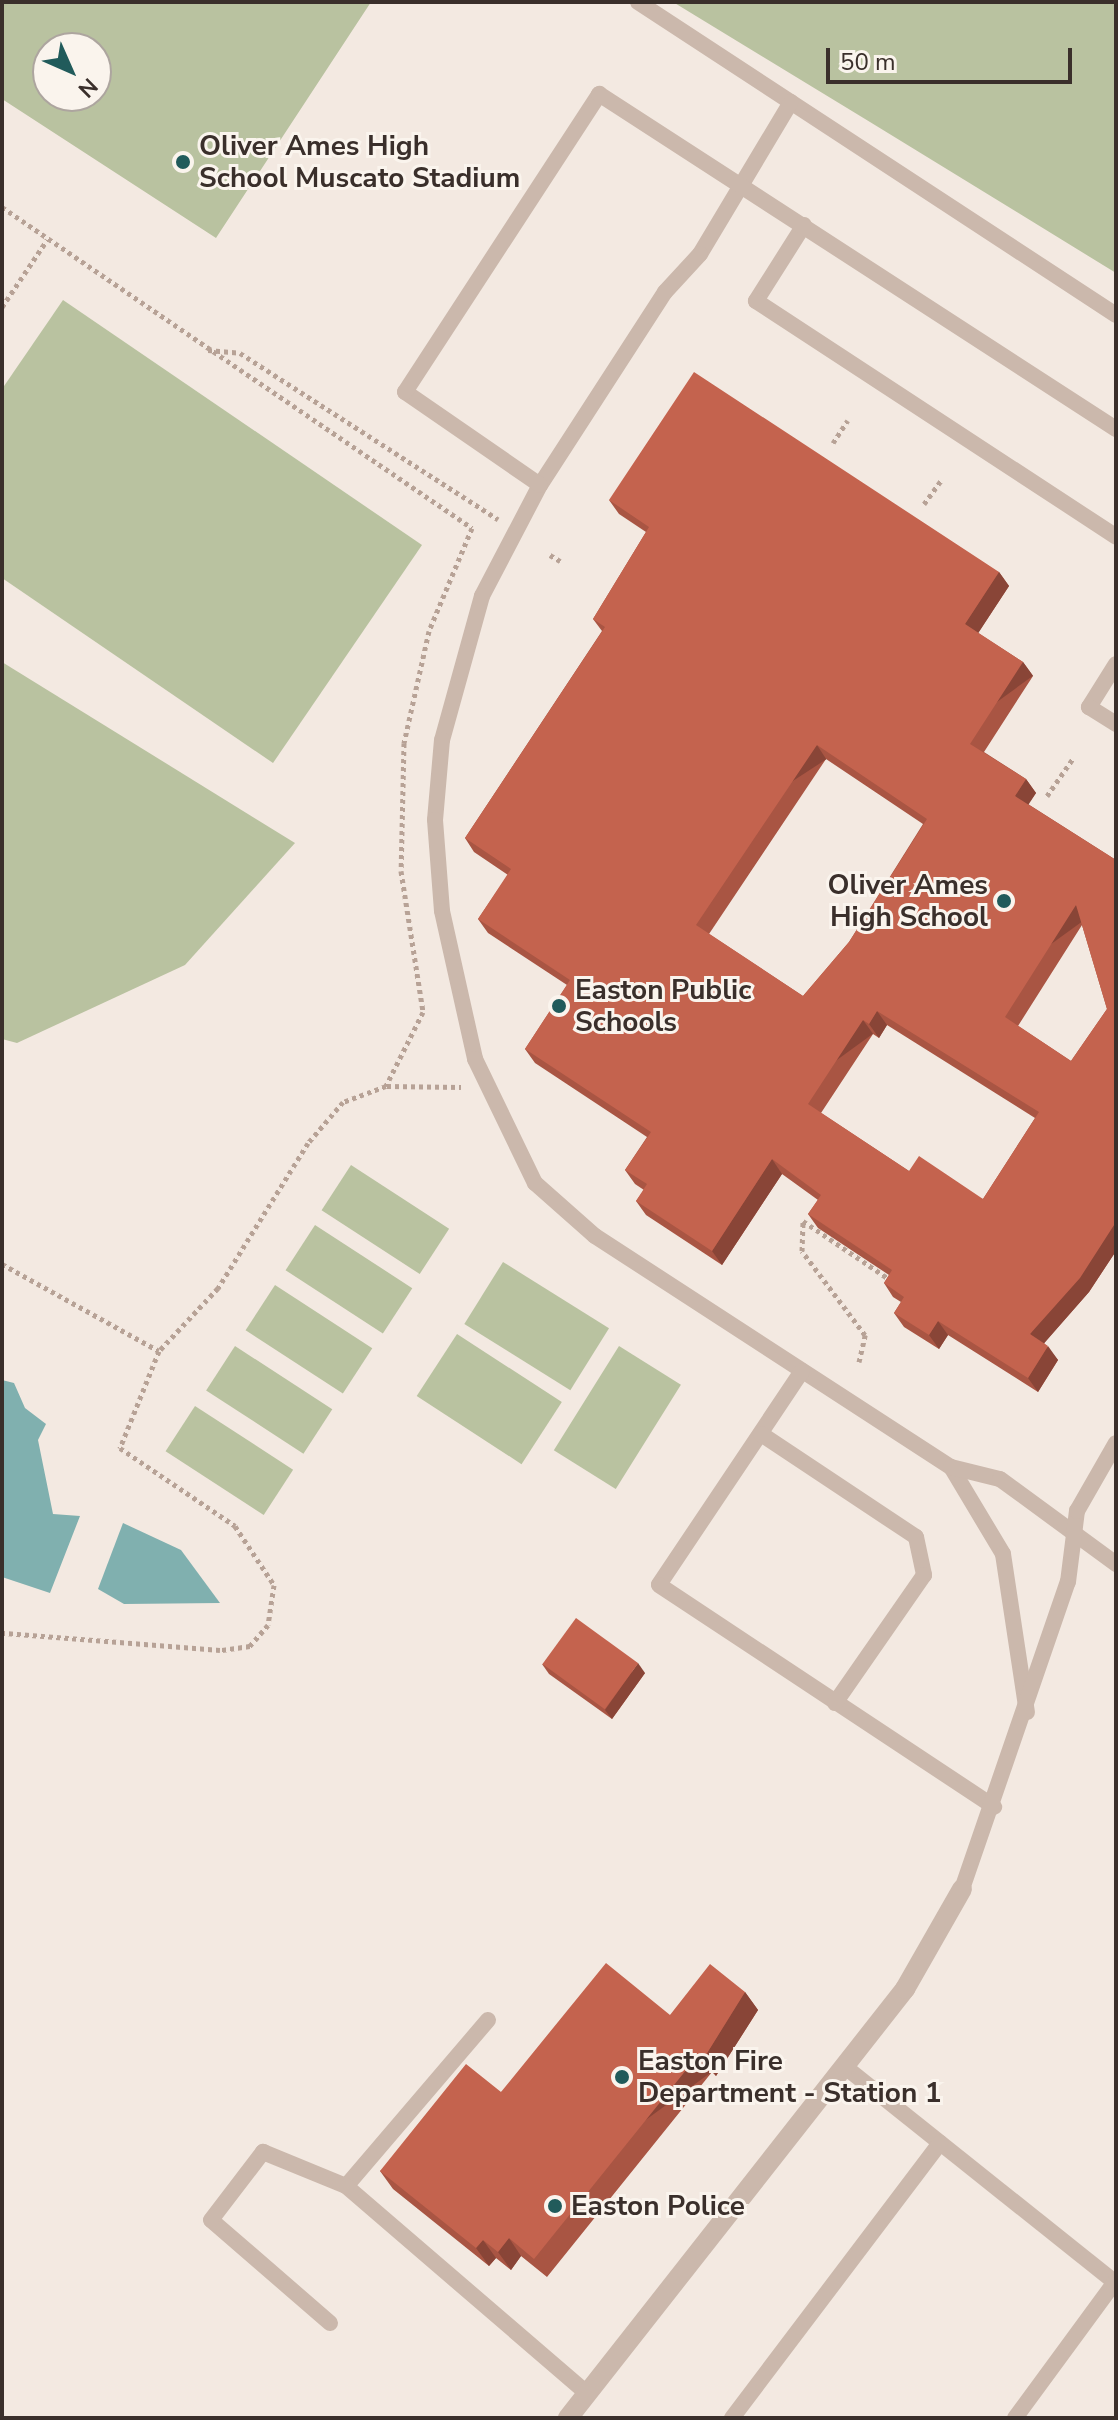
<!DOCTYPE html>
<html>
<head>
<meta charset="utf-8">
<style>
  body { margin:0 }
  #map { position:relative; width:1118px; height:2420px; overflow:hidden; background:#f3e9e1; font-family:"Nunito Sans",sans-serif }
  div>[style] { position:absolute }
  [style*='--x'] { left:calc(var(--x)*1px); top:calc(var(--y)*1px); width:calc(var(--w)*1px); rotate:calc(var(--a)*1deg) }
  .green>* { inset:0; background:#b9c2a0; transform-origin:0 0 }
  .water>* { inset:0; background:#80b0af }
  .path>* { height:5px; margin-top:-2.5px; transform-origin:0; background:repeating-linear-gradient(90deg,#b7a296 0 4px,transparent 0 8px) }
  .service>* { height:16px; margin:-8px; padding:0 8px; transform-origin:8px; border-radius:8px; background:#cbb8ac }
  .minor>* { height:20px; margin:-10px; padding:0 10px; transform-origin:10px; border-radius:10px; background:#cbb8ac }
  .wall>* { inset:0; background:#a95543 }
  .shaded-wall>* { inset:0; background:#894537; transform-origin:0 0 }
  .building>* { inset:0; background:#c4634e; transform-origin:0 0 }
  .dots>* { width:22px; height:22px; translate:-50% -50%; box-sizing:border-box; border:4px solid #faf4ed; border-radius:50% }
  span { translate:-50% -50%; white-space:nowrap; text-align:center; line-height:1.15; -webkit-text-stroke:6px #faf4ed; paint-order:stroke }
  .poi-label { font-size:28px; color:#3a2f2b; font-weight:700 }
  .left { translate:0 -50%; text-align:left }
  .right { translate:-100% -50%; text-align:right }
  .frame { position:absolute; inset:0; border:4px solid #3a2f2b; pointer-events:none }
  .north { position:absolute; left:32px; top:32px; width:80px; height:80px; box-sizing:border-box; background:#faf4ed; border:2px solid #ada59f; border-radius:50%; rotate:135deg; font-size:22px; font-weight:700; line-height:32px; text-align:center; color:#3a2f2b }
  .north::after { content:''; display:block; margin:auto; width:28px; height:36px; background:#215b5b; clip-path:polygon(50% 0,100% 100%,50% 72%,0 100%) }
  .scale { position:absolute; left:826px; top:48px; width:246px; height:36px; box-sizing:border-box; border:4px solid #3a2f2b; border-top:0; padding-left:10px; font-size:24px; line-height:28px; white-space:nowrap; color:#3a2f2b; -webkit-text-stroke:6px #faf4ed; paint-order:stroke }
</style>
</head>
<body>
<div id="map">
  <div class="green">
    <div style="clip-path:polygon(evenodd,2px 2px,371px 2px,216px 238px,2px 99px,2px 2px,96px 48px,96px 96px,48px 96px,48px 48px,96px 48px)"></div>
    <div style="clip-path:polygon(673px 2px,1116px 2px,1116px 273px,870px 122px)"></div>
    <div style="clip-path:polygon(63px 300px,422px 545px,273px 763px,2px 578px,2px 389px)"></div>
    <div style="clip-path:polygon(2px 662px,295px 843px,185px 965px,17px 1043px,2px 1039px)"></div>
    <div style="left:351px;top:1165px;width:117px;height:54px;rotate:33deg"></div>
    <div style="left:315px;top:1225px;width:116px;height:54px;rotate:33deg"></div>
    <div style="left:503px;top:1262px;width:125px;height:73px;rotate:32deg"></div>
    <div style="left:275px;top:1285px;width:116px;height:54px;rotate:33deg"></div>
    <div style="left:457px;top:1334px;width:125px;height:74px;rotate:33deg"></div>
    <div style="left:235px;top:1346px;width:116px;height:53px;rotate:33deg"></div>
    <div style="left:619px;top:1346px;width:73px;height:123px;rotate:32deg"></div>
    <div style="left:195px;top:1406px;width:117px;height:54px;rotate:33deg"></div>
  </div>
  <div class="water">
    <div style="clip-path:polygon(2px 1380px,14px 1383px,25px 1408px,46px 1424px,38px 1440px,53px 1514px,80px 1516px,50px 1593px,2px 1577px)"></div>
    <div style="clip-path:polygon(123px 1523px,181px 1550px,220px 1603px,124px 1604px,98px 1589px)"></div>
  </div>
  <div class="path">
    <div style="--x:2;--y:207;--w:569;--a:34.33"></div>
    <div style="--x:472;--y:528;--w:112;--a:112.7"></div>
    <div style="--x:429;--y:631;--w:115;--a:102.6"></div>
    <div style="--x:404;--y:743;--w:128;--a:91.3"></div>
    <div style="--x:401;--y:871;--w:143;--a:81.1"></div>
    <div style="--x:423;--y:1012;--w:83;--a:116.6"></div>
    <div style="--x:386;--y:1086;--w:46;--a:159.6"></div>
    <div style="--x:343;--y:1102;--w:54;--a:130.5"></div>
    <div style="--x:308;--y:1143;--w:171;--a:121.8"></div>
    <div style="--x:218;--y:1288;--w:86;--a:133.1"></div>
    <div style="--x:159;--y:1351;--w:105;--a:111.9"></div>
    <div style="--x:120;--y:1448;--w:139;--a:34.1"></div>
    <div style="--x:235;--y:1526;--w:71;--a:56.5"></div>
    <div style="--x:274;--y:1585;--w:40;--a:98.5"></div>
    <div style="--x:268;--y:1625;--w:28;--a:131"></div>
    <div style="--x:250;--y:1646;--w:30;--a:172"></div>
    <div style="--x:220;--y:1650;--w:219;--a:-175.5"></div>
    <div style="--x:2;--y:307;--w:81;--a:-56.1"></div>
    <div style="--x:208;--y:350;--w:32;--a:5"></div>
    <div style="--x:240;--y:353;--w:307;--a:32.8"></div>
    <div style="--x:833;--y:443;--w:27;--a:-57"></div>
    <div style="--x:924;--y:504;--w:29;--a:-54"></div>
    <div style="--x:550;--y:555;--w:12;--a:31"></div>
    <div style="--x:1047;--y:796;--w:47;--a:-55.3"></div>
    <div style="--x:387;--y:1086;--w:74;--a:0.8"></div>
    <div style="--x:2;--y:1264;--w:179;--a:29"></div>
    <div style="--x:859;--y:1362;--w:28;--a:-77"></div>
    <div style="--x:865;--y:1335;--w:105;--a:-126.9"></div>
    <div style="--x:802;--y:1251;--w:30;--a:-88"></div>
    <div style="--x:803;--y:1221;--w:107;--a:34"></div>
  </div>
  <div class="service">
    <div style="--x:638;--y:2;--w:571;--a:33.22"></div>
    <div style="--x:791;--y:102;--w:177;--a:120.9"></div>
    <div style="--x:700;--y:254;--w:52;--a:132.6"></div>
    <div style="--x:665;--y:292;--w:230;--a:122.9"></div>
    <div style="--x:540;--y:485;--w:125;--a:117.6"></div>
    <div style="--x:482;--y:596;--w:149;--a:105.5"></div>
    <div style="--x:442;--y:740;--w:80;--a:95"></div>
    <div style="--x:435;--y:820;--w:91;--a:85.6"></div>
    <div style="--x:442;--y:911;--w:152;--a:77.4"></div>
    <div style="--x:475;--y:1059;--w:138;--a:64.2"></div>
    <div style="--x:535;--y:1183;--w:80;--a:41.5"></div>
    <div style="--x:595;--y:1236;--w:424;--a:33"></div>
    <div style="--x:951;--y:1467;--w:101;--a:59.1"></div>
    <div style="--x:1003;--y:1554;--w:160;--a:81.4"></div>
    <div style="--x:804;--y:225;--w:90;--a:122.3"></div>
    <div style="--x:756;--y:301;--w:430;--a:33.2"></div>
    <div style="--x:540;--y:485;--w:164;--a:-145.4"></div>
    <div style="--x:405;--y:392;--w:356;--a:-56.9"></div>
    <div style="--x:599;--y:94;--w:616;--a:32.94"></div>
    <div style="--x:1116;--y:664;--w:51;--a:122.1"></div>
    <div style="--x:1089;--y:707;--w:32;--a:32"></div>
    <div style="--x:802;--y:1371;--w:257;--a:123.8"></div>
    <div style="--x:659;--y:1585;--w:402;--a:33.5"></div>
    <div style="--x:761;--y:1434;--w:186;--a:33.6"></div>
    <div style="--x:916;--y:1537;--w:39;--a:78"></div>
    <div style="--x:924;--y:1575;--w:156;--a:124.8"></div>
    <div style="--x:951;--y:1467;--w:50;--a:13.8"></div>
    <div style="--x:1000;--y:1479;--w:144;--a:36.2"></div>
    <div style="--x:962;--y:1889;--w:325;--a:-71"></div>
    <div style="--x:1068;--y:1582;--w:72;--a:-82.8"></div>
    <div style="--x:1077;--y:1511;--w:78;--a:-60.2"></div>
    <div style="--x:488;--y:2020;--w:218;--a:130.5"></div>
    <div style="--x:346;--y:2186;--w:318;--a:40.7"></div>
    <div style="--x:844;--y:2066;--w:348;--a:38.6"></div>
    <div style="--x:330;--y:2323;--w:157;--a:-139.1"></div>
    <div style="--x:211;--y:2220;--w:86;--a:-52.6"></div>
    <div style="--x:263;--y:2152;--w:90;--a:22.3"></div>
    <div style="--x:732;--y:2418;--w:345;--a:-52.9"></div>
    <div style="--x:1015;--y:2418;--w:169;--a:-53.7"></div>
  </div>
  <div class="minor">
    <div style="--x:568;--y:2418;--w:546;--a:-51.85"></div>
    <div style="--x:905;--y:1989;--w:115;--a:-60.3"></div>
  </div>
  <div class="wall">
    <div style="clip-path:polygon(evenodd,609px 500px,999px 572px,1009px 586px,978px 633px,1023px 662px,1033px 676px,984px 752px,1026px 779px,1036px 793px,1028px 804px,1116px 860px,1116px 1251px,1089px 1292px,1044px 1343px,1058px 1360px,1038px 1392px,948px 1335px,939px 1349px,904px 1327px,894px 1313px,901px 1302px,893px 1297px,884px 1283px,889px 1275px,818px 1228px,808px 1214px,818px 1200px,782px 1174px,722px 1265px,646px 1215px,636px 1201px,644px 1190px,635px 1184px,625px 1170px,647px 1137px,535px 1063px,525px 1049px,567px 985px,488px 933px,478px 919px,508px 875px,474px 852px,465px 838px,602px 631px,593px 619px,646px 532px,619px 514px,609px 500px,826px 759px,923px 824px,849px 942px,803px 996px,709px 934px,826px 759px,609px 500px,1082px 925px,1107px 1009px,1071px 1061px,1018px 1026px,1082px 925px,609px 500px,887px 1025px,1035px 1118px,983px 1199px,909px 1171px,821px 1113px,873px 1034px,879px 1038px,887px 1025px)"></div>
    <div style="clip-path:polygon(542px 1664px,645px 1673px,612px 1719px,549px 1674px)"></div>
    <div style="clip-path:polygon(745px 1992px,758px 2010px,716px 2076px,712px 2072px,547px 2277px,521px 2256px,511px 2270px,496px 2258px,489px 2266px,393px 2189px,380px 2171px,501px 2092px,670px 2015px)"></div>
  </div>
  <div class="shaded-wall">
    <div style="clip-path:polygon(999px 572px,1009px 586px,975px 638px,965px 624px)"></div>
    <div style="left:1023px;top:662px;width:17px;height:98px;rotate:54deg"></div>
    <div style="left:817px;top:745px;width:17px;height:217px;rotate:57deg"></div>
    <div style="clip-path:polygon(1026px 779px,1036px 793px,1025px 810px,1015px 796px)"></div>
    <div style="left:1076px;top:905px;width:17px;height:133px;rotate:54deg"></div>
    <div style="clip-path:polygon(877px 1011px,887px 1025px,879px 1038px,869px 1024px)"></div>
    <div style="left:863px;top:1020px;width:17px;height:100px;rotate:54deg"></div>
    <div style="clip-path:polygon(772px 1159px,782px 1174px,722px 1265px,712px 1251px)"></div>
    <div style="clip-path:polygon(1116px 1222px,1116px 1251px,1089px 1292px,1040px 1348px,1030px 1334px)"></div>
    <div style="clip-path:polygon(938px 1321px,948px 1335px,939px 1349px,929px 1335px)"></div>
    <div style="clip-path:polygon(1048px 1346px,1058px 1360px,1038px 1392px,1028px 1378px)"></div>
    <div style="clip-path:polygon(638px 1663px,645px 1673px,612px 1719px,605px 1710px)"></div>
    <div style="clip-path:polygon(745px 1992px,758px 2010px,716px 2076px,704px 2058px)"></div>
    <div style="left:699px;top:2054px;width:22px;height:263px;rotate:54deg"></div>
    <div style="clip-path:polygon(509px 2238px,521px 2256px,511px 2270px,498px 2252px)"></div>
    <div style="clip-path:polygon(483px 2240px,496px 2258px,489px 2266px,476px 2248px)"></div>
  </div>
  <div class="building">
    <div style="clip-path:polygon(evenodd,694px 372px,999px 572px,965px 624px,1023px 662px,970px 744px,1026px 779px,1015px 796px,1116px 860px,1116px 1222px,1080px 1278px,1030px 1334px,1048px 1346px,1028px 1378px,938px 1321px,929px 1335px,894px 1313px,904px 1297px,884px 1283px,892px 1270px,808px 1214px,821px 1195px,772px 1159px,712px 1251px,636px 1201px,647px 1184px,625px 1170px,651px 1132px,525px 1049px,570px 980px,478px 919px,511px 869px,465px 838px,605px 627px,593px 619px,649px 527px,609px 500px,694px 372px,817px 745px,927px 819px,849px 942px,803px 996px,696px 925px,817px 745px,694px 372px,1076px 905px,1107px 1009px,1071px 1061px,1005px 1017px,1076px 905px,694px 372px,877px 1011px,1039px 1112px,983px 1199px,919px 1156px,909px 1171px,808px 1104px,863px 1020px,869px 1024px,877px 1011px)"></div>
    <div style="left:576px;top:1618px;width:77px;height:57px;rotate:36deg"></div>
    <div style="clip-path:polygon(606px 1963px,670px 2015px,710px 1964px,745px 1992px,704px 2058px,699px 2054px,534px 2259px,509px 2238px,498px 2252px,483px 2240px,476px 2248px,380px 2171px,466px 2064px,501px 2092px)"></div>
  </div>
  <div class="dots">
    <div style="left:183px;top:162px;background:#215b5b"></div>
    <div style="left:1004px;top:901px;background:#215b5b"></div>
    <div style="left:559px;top:1006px;background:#215b5b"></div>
    <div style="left:622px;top:2077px;background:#215b5b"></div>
    <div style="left:555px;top:2206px;background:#215b5b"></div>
  </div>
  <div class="poi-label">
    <span class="left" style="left:199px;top:162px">Oliver Ames High<br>School Muscato Stadium</span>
    <span class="right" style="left:988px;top:901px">Oliver Ames<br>High School</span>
    <span class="left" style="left:575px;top:1006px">Easton Public<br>Schools</span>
    <span class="left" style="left:638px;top:2077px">Easton Fire<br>Department - Station 1</span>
    <span class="left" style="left:571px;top:2206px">Easton Police</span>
  </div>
  <div class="frame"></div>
  <div class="north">N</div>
  <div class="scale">50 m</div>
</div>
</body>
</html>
